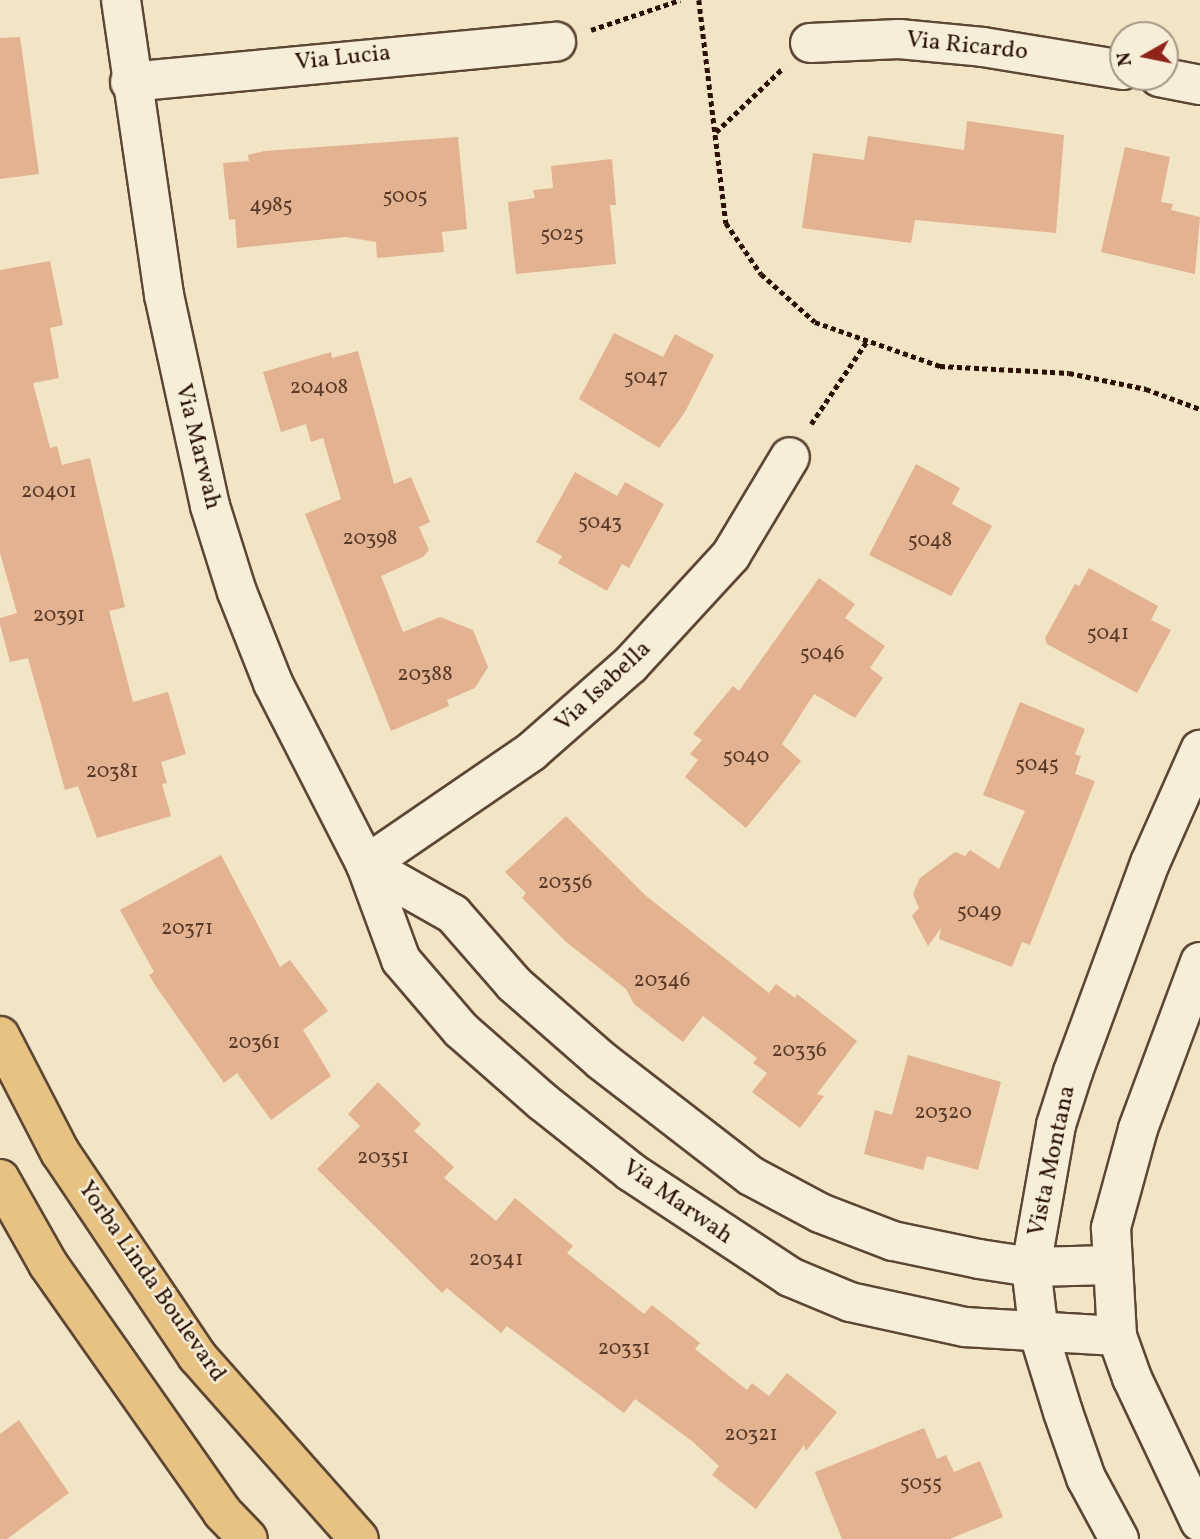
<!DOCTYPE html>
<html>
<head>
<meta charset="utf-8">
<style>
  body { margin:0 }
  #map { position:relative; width:1200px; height:1539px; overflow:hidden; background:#f1e5c5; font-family:Vollkorn,serif }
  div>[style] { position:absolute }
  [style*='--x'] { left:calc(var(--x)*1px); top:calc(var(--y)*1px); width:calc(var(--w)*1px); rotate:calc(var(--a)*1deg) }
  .building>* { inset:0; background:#e2b291 }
  .path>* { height:4.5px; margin-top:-2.25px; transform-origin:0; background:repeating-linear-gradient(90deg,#2a1104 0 5px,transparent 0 8.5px) }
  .roads { filter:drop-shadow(2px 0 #5c4634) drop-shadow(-2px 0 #5c4634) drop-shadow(0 2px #5c4634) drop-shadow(0 -2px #5c4634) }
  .street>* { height:38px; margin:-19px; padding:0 19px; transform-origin:19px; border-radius:19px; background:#f6eed9 }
  .secondary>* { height:38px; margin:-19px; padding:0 19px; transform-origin:19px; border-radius:19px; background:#f6eed9 }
  .primary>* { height:38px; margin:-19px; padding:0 19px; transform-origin:19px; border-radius:19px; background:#e8c282 }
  span { translate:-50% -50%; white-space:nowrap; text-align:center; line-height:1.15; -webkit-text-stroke:5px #f6eed9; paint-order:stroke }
  .number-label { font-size:21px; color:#583927 }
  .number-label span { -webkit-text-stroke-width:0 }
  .street-label { font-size:24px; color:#2a1104 }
  .north { position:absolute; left:1109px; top:21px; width:70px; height:70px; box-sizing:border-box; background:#f6eed9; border:2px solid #a49684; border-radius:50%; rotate:261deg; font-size:19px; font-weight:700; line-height:28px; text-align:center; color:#2a1104 }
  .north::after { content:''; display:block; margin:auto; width:24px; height:32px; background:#8f2418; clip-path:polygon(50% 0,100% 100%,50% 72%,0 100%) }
</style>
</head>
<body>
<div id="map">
  <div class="building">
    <div style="clip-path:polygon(20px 37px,39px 174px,0 179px,0 38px)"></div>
    <div style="clip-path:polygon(967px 121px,1064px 135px,1056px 233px,915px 220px,911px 243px,802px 228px,813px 153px,864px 160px,868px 136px,964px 150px)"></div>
    <div style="clip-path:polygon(458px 137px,467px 229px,442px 232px,444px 252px,377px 258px,376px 242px,346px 237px,237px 248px,235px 219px,229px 220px,223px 163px,249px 161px,248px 155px,265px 151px)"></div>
    <div style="clip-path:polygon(1125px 147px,1170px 157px,1161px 202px,1173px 204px,1171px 210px,1200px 217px,1195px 274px,1101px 252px)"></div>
    <div style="clip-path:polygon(612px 159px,616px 205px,610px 205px,616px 264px,516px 274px,508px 202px,535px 198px,533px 190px,553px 188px,551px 166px)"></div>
    <div style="clip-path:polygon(50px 261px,63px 325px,50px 328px,59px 378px,33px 383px,50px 448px,57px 446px,62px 465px,90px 458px,125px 607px,109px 611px,133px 702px,168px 692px,186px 754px,161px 762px,167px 783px,162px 784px,171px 816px,97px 838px,78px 786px,65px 790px,28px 658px,10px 662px,0 624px,0 618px,17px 613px,0 553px,0 270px)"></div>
    <div style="clip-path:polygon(614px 333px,663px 357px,675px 334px,714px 355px,685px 412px,659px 448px,579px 399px)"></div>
    <div style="clip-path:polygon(358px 351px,394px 484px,411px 477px,430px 522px,419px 527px,429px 550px,423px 557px,381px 576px,403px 632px,440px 617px,473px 630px,488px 667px,475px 688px,447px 700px,449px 706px,391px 731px,305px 514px,341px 499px,323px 438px,311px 442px,306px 424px,281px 432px,263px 372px,331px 352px,332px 358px)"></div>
    <div style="clip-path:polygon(916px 464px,960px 488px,952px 504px,992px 526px,951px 596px,869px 555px)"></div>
    <div style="clip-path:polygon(575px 472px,617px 496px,625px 482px,664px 504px,629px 568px,622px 564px,607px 591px,558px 563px,562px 556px,536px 542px)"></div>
    <div style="clip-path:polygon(1089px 568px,1158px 606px,1151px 620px,1171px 630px,1137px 693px,1047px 644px,1045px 638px,1075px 584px,1079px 586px)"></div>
    <div style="clip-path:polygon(819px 578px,855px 604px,845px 618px,885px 646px,870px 668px,883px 678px,855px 718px,814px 694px,782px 744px,801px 761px,746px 828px,685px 777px,698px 760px,690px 754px,702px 740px,693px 734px,733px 686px,739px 691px)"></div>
    <div style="clip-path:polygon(1020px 702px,1085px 729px,1075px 754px,1081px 756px,1075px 774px,1095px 781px,1030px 945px,1022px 942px,1012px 967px,939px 939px,941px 928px,928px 946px,912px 916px,919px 908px,913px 894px,920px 878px,955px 852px,965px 856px,970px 850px,999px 869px,1025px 811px,983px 795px)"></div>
    <div style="clip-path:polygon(566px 816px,645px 895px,769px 993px,776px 984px,795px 998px,797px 994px,857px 1041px,817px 1094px,824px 1096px,800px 1128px,752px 1092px,767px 1073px,753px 1063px,757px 1058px,703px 1016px,683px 1042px,634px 1004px,626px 989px,565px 941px,522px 898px,526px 893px,505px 872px)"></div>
    <div style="clip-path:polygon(221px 855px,280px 967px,290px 960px,328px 1011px,303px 1030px,331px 1076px,271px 1120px,237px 1073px,224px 1083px,157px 988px,149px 975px,154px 972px,120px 910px)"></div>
    <div style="clip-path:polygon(908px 1055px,1001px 1082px,978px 1170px,927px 1156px,923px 1170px,864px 1154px,875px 1110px,892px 1115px)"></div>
    <div style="clip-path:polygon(378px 1082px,421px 1124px,414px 1131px,454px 1167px,444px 1178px,496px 1221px,515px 1198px,573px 1246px,567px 1253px,644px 1314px,652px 1305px,700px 1343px,695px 1349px,747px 1390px,752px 1383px,769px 1396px,787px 1373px,837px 1412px,806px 1451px,804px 1445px,756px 1509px,712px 1475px,719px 1466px,692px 1441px,635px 1399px,624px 1413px,507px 1326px,501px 1333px,447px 1288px,442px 1293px,317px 1169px,360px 1126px,348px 1114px)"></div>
    <div style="clip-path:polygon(19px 1420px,69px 1493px,7px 1539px,0 1539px,0 1434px)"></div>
    <div style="clip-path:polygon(924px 1428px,937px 1459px,946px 1455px,954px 1472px,980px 1461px,1003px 1517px,950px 1539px,842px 1539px,815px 1472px)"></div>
  </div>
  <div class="path">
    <div style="--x:699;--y:0;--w:225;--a:83.1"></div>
    <div style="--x:726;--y:223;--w:62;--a:55.5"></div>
    <div style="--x:761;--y:274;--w:72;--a:41.6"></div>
    <div style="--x:815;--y:322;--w:133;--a:19.4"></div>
    <div style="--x:940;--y:366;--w:129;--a:3.1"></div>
    <div style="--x:1069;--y:373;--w:79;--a:11.7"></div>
    <div style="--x:1146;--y:389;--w:58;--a:20.3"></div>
    <div style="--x:591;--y:30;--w:94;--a:-18.6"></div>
    <div style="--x:716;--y:132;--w:93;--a:-43.7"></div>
    <div style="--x:811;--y:424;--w:100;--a:-56"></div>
  </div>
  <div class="roads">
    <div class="street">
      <div style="--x:121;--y:0;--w:298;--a:81.7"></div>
      <div style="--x:164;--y:295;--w:216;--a:77.7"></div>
      <div style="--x:210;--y:506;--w:90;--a:72.6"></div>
      <div style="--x:237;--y:592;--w:98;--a:68.4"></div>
      <div style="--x:273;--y:683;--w:204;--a:62.9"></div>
      <div style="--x:366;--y:865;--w:101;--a:69.8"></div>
      <div style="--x:401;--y:960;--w:92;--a:49.4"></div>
      <div style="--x:461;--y:1030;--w:109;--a:41.3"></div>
      <div style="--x:543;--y:1102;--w:112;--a:38.5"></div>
      <div style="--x:631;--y:1172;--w:191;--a:33.4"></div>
      <div style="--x:790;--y:1277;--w:65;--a:22.6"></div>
      <div style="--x:850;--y:1302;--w:118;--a:12.3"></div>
      <div style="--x:965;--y:1327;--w:152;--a:3.4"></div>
      <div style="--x:810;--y:43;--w:89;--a:-2.6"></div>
      <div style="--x:899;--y:39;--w:84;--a:5.4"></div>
      <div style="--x:983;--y:47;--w:142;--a:9.3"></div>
      <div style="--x:1159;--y:77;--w:42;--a:11"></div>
      <div style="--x:130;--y:82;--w:428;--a:-5.4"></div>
      <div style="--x:366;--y:865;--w:100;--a:29.4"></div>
      <div style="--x:453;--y:914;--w:93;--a:48.9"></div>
      <div style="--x:514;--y:984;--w:117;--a:41.2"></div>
      <div style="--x:602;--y:1061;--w:188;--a:37.7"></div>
      <div style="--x:751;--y:1176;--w:78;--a:28.2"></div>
      <div style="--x:820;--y:1213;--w:78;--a:21"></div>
      <div style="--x:893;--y:1241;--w:88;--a:11.8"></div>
      <div style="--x:979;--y:1259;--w:53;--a:8.7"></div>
      <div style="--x:1031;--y:1267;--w:82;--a:-1.4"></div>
      <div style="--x:366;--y:865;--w:200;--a:-34.4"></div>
      <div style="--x:531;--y:752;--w:132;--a:-41.3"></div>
      <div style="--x:630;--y:665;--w:149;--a:-47.4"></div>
      <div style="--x:731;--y:555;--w:114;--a:-59"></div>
    </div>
    <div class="secondary">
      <div style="--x:1200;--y:962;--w:178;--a:110.4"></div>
      <div style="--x:1138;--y:1129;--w:103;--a:105.3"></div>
      <div style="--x:1111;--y:1228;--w:108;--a:86.8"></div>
      <div style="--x:1117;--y:1336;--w:45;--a:70.3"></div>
      <div style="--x:1132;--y:1378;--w:159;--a:64.7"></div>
      <div style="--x:1119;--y:1539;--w:69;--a:-118.4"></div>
      <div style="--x:1086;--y:1478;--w:70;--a:-109.2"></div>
      <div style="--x:1063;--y:1412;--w:82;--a:-107.1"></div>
      <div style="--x:1039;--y:1334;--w:67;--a:-96.8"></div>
      <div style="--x:1031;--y:1267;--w:144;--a:-80"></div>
      <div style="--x:1056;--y:1125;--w:56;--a:-72.2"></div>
      <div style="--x:1073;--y:1072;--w:223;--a:-69.8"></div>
      <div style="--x:1150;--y:863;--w:124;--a:-66.1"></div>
    </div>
    <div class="primary">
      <div style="--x:0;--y:1036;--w:131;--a:62.7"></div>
      <div style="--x:60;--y:1152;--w:246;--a:56.1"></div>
      <div style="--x:197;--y:1356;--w:244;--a:48.5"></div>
      <div style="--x:0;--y:1179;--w:98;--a:60.5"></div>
      <div style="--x:48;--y:1264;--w:303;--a:54.9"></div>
      <div style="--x:222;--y:1512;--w:37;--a:46"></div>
    </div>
  </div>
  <div class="number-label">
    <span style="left:405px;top:197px">5005</span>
    <span style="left:271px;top:206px">4985</span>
    <span style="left:562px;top:235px">5025</span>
    <span style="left:646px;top:378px">5047</span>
    <span style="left:319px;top:388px">20408</span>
    <span style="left:49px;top:492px">20401</span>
    <span style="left:600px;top:523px">5043</span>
    <span style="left:370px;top:539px">20398</span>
    <span style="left:930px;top:541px">5048</span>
    <span style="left:59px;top:616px">20391</span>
    <span style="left:1108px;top:634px">5041</span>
    <span style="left:822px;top:654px">5046</span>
    <span style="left:425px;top:675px">20388</span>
    <span style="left:746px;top:757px">5040</span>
    <span style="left:1037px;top:765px">5045</span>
    <span style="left:112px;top:772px">20381</span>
    <span style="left:565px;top:883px">20356</span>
    <span style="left:979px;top:912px">5049</span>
    <span style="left:187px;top:929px">20371</span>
    <span style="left:662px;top:981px">20346</span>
    <span style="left:254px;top:1043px">20361</span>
    <span style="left:799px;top:1051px">20336</span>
    <span style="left:943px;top:1113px">20320</span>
    <span style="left:383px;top:1158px">20351</span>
    <span style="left:496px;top:1260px">20341</span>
    <span style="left:624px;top:1349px">20331</span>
    <span style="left:751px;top:1435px">20321</span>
    <span style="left:921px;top:1484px">5055</span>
  </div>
  <div class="street-label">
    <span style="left:967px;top:47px;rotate:6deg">Via Ricardo</span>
    <span style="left:343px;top:59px;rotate:-6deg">Via Lucia</span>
    <span style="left:197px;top:447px;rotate:76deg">Via Marwah</span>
    <span style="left:604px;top:687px;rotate:-43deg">Via Isabella</span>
    <span style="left:1053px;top:1161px;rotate:-78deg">Vista Montana</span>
    <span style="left:677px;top:1203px;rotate:35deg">Via Marwah</span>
    <span style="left:151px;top:1282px;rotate:55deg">Yorba Linda Boulevard</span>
  </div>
  <div class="north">N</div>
</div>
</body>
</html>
